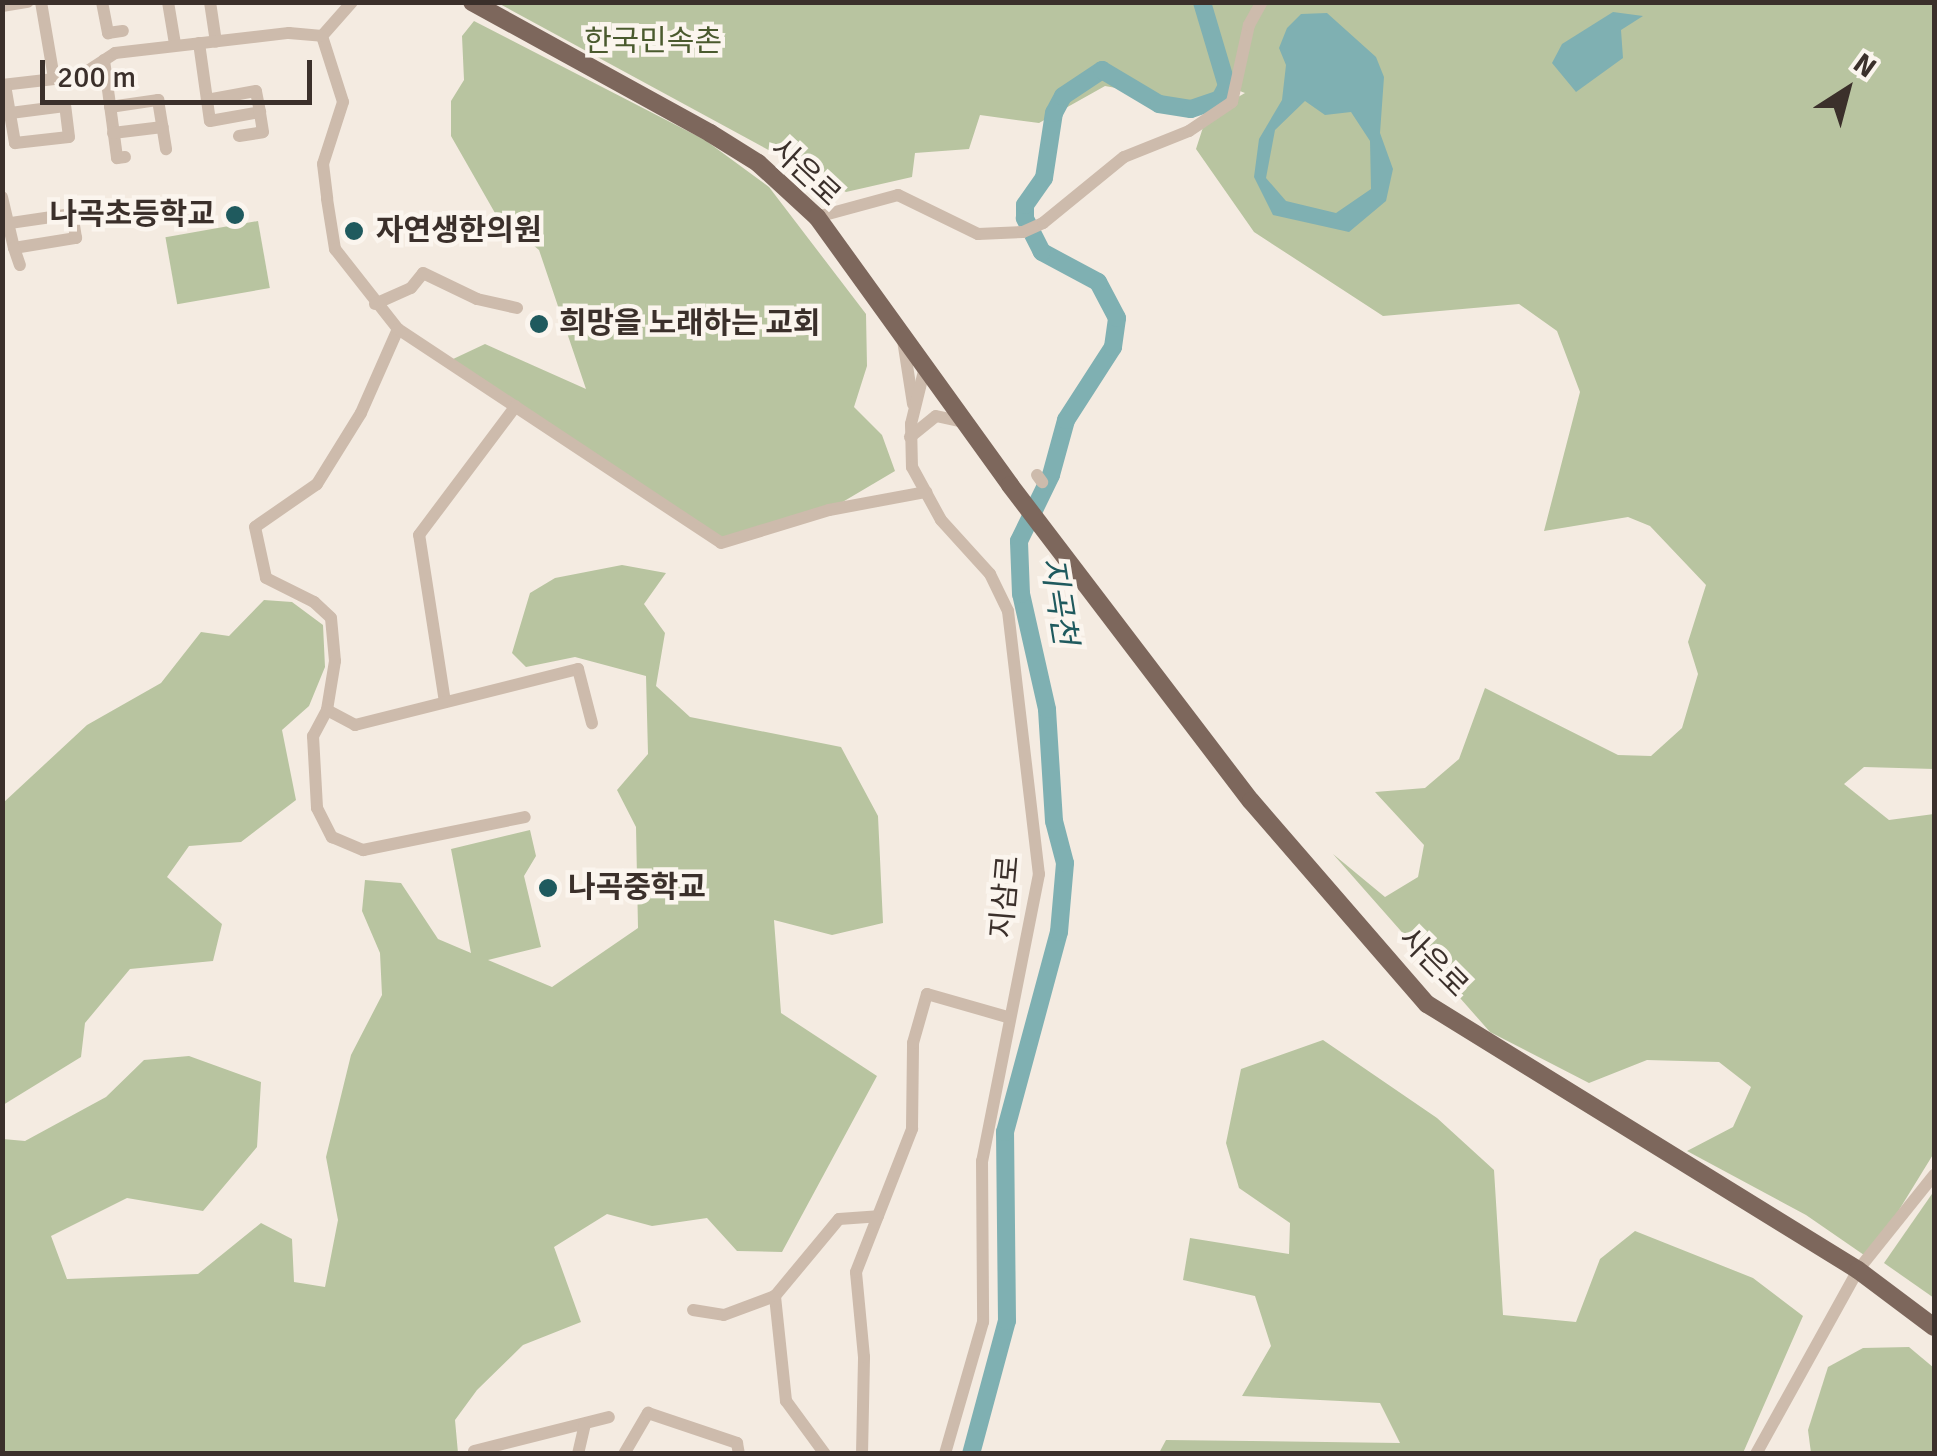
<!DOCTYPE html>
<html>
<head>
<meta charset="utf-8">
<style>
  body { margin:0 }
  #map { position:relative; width:1937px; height:1456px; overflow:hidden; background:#f4ebe1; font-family:Signika,"Noto Sans KR",sans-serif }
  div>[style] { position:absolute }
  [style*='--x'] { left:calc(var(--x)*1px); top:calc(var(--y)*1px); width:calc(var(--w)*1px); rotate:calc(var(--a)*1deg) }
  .green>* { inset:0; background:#b8c4a0; transform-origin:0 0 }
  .water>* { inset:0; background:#7fb0b2 }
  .river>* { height:18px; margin:-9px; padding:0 9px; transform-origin:9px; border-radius:9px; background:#7fb0b2 }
  .minor>* { height:12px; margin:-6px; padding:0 6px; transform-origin:6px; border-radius:6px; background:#cdbbac }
  .major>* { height:18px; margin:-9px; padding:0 9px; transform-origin:9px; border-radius:9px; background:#7d675c }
  .dots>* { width:28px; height:28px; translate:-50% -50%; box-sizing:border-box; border:5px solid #fbf5ee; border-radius:50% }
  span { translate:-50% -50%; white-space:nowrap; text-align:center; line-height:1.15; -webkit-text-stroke:9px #fbf5ee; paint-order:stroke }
  .park-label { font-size:30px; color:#4a5a2e }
  .street-label { font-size:30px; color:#3b302b }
  .poi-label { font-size:30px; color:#3b302b; font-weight:700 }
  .right { translate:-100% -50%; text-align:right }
  .left { translate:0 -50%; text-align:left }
  .water-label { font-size:32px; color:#1f5a5e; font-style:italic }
  .frame { position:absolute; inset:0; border:5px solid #3b302b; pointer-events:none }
  .north { position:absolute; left:1797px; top:40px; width:100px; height:100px; -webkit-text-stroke:8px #fbf5ee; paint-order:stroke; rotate:36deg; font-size:28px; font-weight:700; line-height:40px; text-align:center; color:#3b302b }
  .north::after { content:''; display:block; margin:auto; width:35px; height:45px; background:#3b302b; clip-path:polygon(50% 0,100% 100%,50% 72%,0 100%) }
  .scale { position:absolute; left:40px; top:60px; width:272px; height:45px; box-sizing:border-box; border:5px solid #3b302b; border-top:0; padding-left:12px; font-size:30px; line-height:35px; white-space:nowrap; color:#3b302b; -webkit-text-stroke:8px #fbf5ee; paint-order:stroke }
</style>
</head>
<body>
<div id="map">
  <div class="green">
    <div style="clip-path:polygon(498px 3px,1934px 3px,1934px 769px,1864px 767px,1844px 784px,1889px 820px,1934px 814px,1934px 1153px,1883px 1236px,1864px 1255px,1806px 1215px,1687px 1151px,1733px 1127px,1751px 1087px,1719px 1062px,1647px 1060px,1589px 1083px,1490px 1032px,1333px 854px,1385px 897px,1418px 877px,1424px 845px,1375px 792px,1425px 788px,1459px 759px,1485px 688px,1618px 755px,1651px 756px,1682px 728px,1698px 674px,1688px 642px,1706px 585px,1650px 526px,1628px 517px,1544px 531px,1580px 392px,1557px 331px,1519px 304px,1383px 316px,1254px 232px,1196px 149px,1207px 115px,1245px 93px,1232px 88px,1222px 61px,1227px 86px,1205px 104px,1105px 86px,1039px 123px,980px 115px,969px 149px,915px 153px,912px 177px,846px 192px)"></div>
    <div style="clip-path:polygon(474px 21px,705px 140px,769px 187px,866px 314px,867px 366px,854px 407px,882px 435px,895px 471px,829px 510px,721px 543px,451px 360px,485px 344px,586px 389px,539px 250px,495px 213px,451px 136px,451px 101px,464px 80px,462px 36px)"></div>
    <div style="left:258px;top:221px;width:68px;height:94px;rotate:80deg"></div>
    <div style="clip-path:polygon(622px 565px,666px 573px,644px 604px,665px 633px,656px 686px,690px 717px,841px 747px,878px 816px,883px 923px,832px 935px,774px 920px,781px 1013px,877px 1076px,782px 1252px,737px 1251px,707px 1218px,652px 1226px,607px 1214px,554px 1247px,581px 1322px,523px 1345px,477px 1390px,455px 1420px,458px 1453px,3px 1453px,3px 1139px,25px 1141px,106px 1097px,144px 1060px,189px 1056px,261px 1082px,257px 1147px,203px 1211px,127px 1198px,51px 1236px,67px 1279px,198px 1274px,261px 1223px,292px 1239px,294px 1282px,325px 1287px,338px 1220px,326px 1157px,351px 1055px,382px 995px,380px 953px,362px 911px,365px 880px,401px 883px,438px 939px,471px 953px,451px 849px,530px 830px,536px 856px,524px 876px,541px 947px,488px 960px,552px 987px,638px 928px,636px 827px,617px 790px,648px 754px,646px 676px,575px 657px,526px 667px,512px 653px,530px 593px,555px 578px)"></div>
    <div style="clip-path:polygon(264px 600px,292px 602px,323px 625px,325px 667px,309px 706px,282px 730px,296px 800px,241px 842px,189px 846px,167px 877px,222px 924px,213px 961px,130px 969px,85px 1023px,81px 1057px,3px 1105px,3px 803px,87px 725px,161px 683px,201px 632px,229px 636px)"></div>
    <div style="clip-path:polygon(1323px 1040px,1437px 1118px,1494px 1170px,1503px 1315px,1576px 1322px,1600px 1259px,1635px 1231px,1753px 1278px,1803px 1316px,1743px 1453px,1159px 1453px,1166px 1440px,1400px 1443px,1380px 1403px,1242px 1396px,1271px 1346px,1255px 1296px,1183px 1280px,1190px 1238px,1289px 1254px,1290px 1223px,1239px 1188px,1226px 1143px,1241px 1069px)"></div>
    <div style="clip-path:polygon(1934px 1191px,1934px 1298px,1884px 1263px)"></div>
    <div style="clip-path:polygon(1909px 1347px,1934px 1368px,1934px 1453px,1811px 1453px,1808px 1430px,1828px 1367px,1863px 1348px)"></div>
  </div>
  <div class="water">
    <div style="clip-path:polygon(1613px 12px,1643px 16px,1621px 30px,1623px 58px,1576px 92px,1552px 63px,1562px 44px)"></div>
    <div style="clip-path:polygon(evenodd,1327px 13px,1376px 57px,1384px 77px,1380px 133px,1393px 169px,1386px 201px,1349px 232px,1273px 215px,1254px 177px,1259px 139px,1282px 100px,1286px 65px,1279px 48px,1287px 28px,1301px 14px,1327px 13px,1305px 101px,1325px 115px,1351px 112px,1370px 141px,1371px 189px,1336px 213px,1286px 201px,1266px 178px,1275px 130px,1305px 101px)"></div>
  </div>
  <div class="river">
    <div style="--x:971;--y:1454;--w:138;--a:-74.9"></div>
    <div style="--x:1007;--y:1321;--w:189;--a:-90.6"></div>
    <div style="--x:1005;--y:1132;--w:207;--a:-74.9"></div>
    <div style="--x:1059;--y:932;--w:69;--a:-85"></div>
    <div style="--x:1065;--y:863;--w:43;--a:-104.7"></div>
    <div style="--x:1054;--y:821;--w:112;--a:-93.6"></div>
    <div style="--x:1047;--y:709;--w:118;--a:-102.7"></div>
    <div style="--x:1021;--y:594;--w:53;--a:-92.2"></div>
    <div style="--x:1019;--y:541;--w:73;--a:-64.1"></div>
    <div style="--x:1051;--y:475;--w:57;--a:-74.7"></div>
    <div style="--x:1066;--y:420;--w:87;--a:-57.2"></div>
    <div style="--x:1113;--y:347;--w:29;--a:-82"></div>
    <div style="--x:1117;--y:318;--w:41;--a:-117.8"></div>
    <div style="--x:1098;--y:282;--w:64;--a:-151.8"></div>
    <div style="--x:1042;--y:252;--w:38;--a:-117"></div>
    <div style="--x:1025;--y:218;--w:13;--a:-90"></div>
    <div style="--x:1025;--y:205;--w:33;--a:-55"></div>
    <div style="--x:1044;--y:178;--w:66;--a:-81.3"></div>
    <div style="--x:1054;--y:113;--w:19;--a:-62"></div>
    <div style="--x:1063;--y:96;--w:47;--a:-33.7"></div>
    <div style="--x:1102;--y:70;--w:66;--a:30.8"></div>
    <div style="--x:1159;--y:104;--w:32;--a:9"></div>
    <div style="--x:1191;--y:109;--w:31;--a:-19"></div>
    <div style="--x:1220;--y:99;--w:15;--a:-62"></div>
    <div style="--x:1227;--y:86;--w:88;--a:-106.6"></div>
  </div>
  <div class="minor">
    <div style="--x:41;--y:2;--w:77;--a:80.3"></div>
    <div style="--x:102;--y:2;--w:32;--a:79"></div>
    <div style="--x:108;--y:33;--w:15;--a:-8"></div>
    <div style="--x:168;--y:2;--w:43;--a:80.5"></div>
    <div style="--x:210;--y:2;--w:40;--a:81.5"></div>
    <div style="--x:352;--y:2;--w:45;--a:131.4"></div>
    <div style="--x:322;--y:36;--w:69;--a:72.3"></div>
    <div style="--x:343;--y:102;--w:65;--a:107.9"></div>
    <div style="--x:323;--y:164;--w:35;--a:83"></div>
    <div style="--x:327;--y:199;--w:51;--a:80.9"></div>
    <div style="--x:335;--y:249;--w:102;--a:51.8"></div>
    <div style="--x:398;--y:329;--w:92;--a:113.8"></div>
    <div style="--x:361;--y:413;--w:84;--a:121.8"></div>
    <div style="--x:317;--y:484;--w:75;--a:145.3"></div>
    <div style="--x:255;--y:527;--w:52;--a:77.8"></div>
    <div style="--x:266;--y:578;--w:54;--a:26.6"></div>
    <div style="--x:314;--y:602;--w:23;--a:43"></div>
    <div style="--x:331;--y:618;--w:43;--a:84.7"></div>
    <div style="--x:335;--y:661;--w:50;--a:99.3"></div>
    <div style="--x:327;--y:710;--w:30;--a:118"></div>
    <div style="--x:313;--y:736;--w:72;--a:86.8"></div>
    <div style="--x:317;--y:808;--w:33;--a:63"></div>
    <div style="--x:332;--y:837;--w:34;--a:23"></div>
    <div style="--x:363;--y:850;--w:165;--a:-11.5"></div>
    <div style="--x:2;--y:6;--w:26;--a:-9"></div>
    <div style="--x:199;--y:43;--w:58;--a:82"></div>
    <div style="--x:207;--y:100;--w:21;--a:82"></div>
    <div style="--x:210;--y:121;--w:51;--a:-10.2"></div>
    <div style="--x:260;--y:112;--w:21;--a:-101"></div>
    <div style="--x:256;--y:91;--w:50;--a:169.6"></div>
    <div style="--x:104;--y:60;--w:99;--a:82.4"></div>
    <div style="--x:117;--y:158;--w:8;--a:-7"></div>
    <div style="--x:2;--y:85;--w:79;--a:-6.6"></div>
    <div style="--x:80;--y:76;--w:42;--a:-33.3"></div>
    <div style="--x:115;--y:53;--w:175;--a:-6.6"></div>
    <div style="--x:289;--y:33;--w:33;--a:5"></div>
    <div style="--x:5;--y:85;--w:59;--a:80.2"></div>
    <div style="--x:15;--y:143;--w:54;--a:-6.3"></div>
    <div style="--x:69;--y:137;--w:31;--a:-97"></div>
    <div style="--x:65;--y:106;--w:55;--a:172.7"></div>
    <div style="--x:110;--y:107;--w:49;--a:-8.3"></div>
    <div style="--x:158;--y:100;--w:50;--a:80.7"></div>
    <div style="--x:113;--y:133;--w:50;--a:-6.8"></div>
    <div style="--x:239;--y:136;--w:24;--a:-9"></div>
    <div style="--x:263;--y:132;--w:20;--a:-99"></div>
    <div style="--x:2;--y:197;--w:52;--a:76.8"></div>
    <div style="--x:14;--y:248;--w:63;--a:-9.2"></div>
    <div style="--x:76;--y:238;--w:24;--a:-99"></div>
    <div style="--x:72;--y:214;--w:63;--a:171.7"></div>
    <div style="--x:817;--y:217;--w:84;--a:-15.2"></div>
    <div style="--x:898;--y:195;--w:89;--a:26"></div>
    <div style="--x:978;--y:234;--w:45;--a:-2.5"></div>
    <div style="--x:1023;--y:232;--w:22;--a:-24"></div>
    <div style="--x:1043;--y:223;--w:104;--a:-39.2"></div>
    <div style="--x:1124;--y:157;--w:70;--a:-21.8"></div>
    <div style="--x:1189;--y:131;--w:52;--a:-34"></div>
    <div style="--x:1232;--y:102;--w:79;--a:-77.6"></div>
    <div style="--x:1249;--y:25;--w:26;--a:-61"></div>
    <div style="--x:14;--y:248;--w:18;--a:71"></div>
    <div style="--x:375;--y:304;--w:39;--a:-24"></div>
    <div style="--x:411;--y:288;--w:19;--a:-51"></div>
    <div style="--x:423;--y:273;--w:60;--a:25.7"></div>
    <div style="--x:477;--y:299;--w:41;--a:12.7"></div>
    <div style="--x:398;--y:329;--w:387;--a:33.5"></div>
    <div style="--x:721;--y:543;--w:113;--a:-17"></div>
    <div style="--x:829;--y:510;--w:99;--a:-10.5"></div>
    <div style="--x:903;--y:340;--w:65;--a:81.1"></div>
    <div style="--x:925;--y:367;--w:59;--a:103.8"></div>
    <div style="--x:911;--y:424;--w:43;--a:88.7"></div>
    <div style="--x:912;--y:467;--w:60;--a:61.3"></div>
    <div style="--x:941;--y:520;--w:73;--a:47.8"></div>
    <div style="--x:990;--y:574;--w:41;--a:64.1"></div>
    <div style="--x:1008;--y:611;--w:265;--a:83.3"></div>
    <div style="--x:1039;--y:874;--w:293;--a:101.2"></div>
    <div style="--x:982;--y:1161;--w:161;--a:89.6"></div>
    <div style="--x:983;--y:1322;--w:137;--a:106.1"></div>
    <div style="--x:910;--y:437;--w:33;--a:-39"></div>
    <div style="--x:936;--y:416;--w:29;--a:12"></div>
    <div style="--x:1037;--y:475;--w:9;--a:54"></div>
    <div style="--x:445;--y:702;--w:169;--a:-98.8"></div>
    <div style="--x:419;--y:535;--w:161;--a:-53.1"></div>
    <div style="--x:327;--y:710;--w:32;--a:28"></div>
    <div style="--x:355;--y:725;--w:230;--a:-14.1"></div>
    <div style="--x:578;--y:669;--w:56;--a:75.5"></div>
    <div style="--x:693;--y:1310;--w:31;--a:9"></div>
    <div style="--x:724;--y:1315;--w:54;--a:-20.4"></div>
    <div style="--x:474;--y:1451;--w:139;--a:-14.1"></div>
    <div style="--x:578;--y:1454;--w:31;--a:-77"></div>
    <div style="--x:624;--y:1454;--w:48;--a:-59.7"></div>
    <div style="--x:648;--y:1413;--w:94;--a:18.6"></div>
    <div style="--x:737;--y:1443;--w:11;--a:80"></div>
    <div style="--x:825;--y:1454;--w:66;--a:-126.3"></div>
    <div style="--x:786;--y:1401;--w:106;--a:-96"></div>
    <div style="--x:775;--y:1296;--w:100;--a:-50.3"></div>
    <div style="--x:839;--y:1219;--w:39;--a:-4"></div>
    <div style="--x:862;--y:1454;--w:97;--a:-88.8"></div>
    <div style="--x:864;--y:1357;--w:85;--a:-95.4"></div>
    <div style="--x:856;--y:1272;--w:154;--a:-68.6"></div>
    <div style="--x:912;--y:1129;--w:86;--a:-89.3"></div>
    <div style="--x:913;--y:1043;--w:51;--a:-74.1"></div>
    <div style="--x:927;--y:994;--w:83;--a:16"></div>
    <div style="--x:1756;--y:1454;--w:210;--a:-61"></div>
    <div style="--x:1858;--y:1270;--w:122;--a:-51.3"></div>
  </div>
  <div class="major">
    <div style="--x:472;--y:2;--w:272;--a:28.8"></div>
    <div style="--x:710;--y:133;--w:57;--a:32"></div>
    <div style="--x:758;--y:163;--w:80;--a:42.5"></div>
    <div style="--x:817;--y:217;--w:330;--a:54.2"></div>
    <div style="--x:1010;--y:485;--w:397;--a:52.7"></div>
    <div style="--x:1251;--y:801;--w:269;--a:49.1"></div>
    <div style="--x:1427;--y:1004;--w:506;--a:31.68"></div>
    <div style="--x:1858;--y:1270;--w:95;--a:36.9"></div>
  </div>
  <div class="dots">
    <div style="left:235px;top:215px;background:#1f5a5e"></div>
    <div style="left:354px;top:231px;background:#1f5a5e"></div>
    <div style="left:539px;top:324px;background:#1f5a5e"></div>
    <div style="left:548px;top:888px;background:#1f5a5e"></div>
  </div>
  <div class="park-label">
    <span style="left:653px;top:42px">한국민속촌</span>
  </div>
  <div class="street-label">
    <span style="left:805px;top:173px;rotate:43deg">사은로</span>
    <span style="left:1006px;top:897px;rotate:-85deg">지삼로</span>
    <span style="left:1433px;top:963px;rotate:45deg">사은로</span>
  </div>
  <div class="poi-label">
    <span class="right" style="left:215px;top:215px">나곡초등학교</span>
    <span class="left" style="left:376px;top:231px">자연생한의원</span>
    <span class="left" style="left:559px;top:324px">희망을 노래하는 교회</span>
    <span class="left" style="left:568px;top:888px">나곡중학교</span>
  </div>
  <div class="water-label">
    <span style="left:1058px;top:601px;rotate:81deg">지곡천</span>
  </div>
  <div class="frame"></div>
  <div class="north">N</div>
  <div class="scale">200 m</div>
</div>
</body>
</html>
